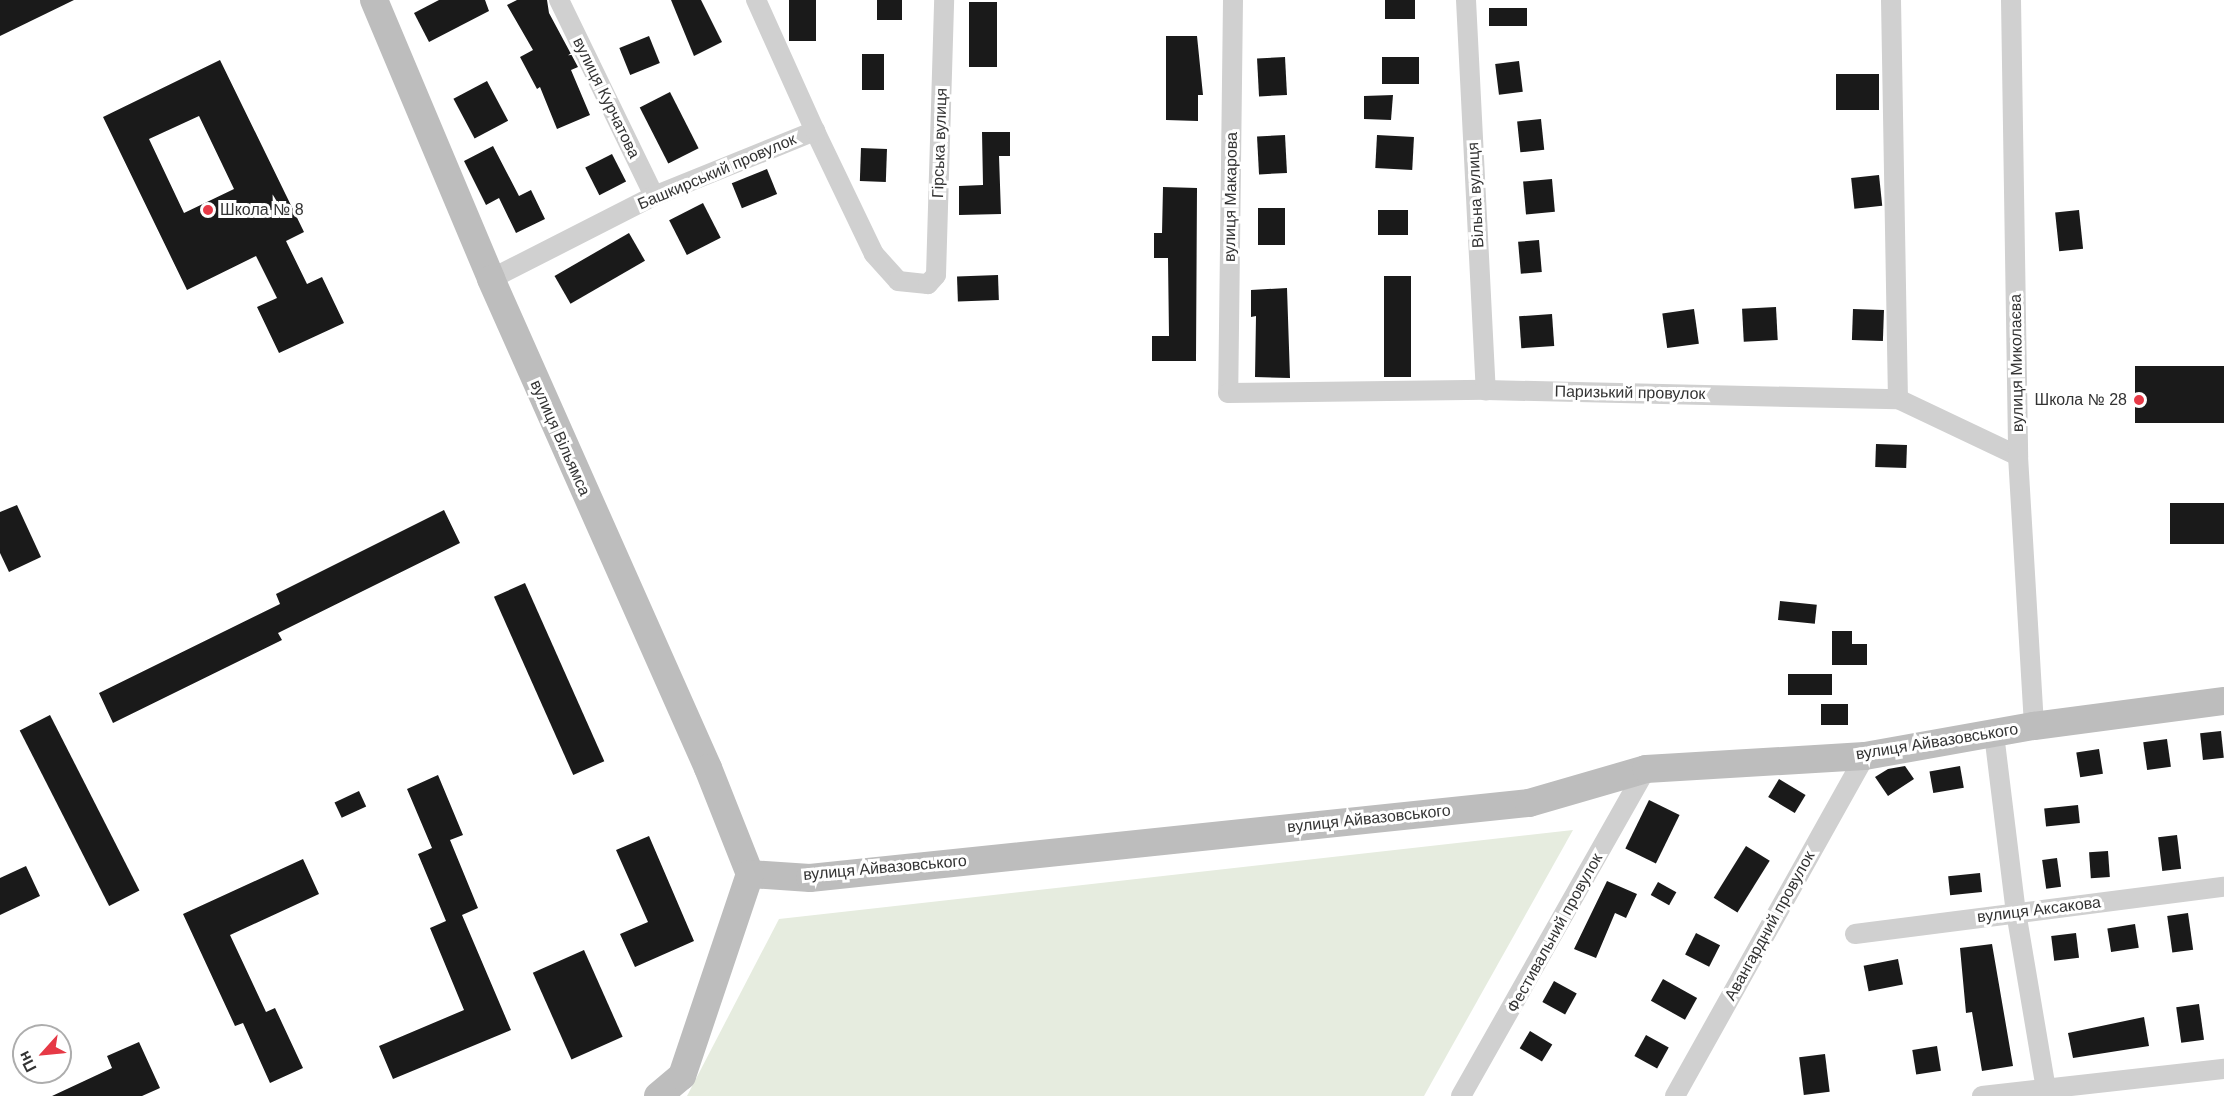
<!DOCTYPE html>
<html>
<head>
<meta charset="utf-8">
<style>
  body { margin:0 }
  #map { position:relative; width:2224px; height:1096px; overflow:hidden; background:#fff; font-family:Helvetica,sans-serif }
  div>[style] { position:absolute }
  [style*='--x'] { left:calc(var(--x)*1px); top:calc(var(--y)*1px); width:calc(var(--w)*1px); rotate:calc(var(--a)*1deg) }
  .green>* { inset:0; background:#e6ecdf }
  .building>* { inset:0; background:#1a1a1a; transform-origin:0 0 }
  .street>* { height:20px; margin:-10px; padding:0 10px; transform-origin:10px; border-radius:10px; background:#d0d0d0 }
  .secondary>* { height:28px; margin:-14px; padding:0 14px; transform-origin:14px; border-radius:14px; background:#bdbdbd }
  .dots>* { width:16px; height:16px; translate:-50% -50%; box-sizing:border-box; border:3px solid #fff; border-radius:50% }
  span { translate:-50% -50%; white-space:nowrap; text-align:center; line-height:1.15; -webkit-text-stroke:6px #fff; paint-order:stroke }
  .street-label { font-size:16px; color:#333 }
  .poi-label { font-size:16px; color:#333 }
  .left { translate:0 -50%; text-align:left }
  .right { translate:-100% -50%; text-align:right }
  .north { position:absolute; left:12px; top:1024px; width:60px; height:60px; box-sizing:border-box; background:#fff; border:2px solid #adadad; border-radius:50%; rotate:243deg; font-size:16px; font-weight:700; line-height:24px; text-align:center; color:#333 }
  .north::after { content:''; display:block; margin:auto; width:21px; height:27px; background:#e63946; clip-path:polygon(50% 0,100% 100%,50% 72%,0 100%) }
</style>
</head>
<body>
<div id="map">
  <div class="green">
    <div style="clip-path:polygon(1573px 830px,1424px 1096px,687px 1096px,779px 919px)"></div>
  </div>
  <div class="building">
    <div style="clip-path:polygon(0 0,74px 0,0 36px)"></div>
    <div style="clip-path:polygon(439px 0,485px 0,489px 11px,429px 42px,414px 13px)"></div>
    <div style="clip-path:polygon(517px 0,547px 0,549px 13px,578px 67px,571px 70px,590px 115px,557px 129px,540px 87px,537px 89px,520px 57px,533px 50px,507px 5px)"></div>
    <div style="clip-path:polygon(671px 0,701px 0,722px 42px,694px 56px)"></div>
    <div style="left:789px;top:0;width:27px;height:41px"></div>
    <div style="left:877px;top:0;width:25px;height:20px"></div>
    <div style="left:1385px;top:0;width:30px;height:19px"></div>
    <div style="left:969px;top:2px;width:28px;height:65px"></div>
    <div style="left:1527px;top:8px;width:18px;height:38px;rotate:90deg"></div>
    <div style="left:649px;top:36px;width:29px;height:32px;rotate:68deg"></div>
    <div style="clip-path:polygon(1166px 36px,1197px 36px,1203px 95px,1198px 95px,1198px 121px,1166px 120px)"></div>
    <div style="left:862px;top:54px;width:22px;height:36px"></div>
    <div style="left:1285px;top:57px;width:38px;height:28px;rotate:87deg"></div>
    <div style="left:1382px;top:57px;width:37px;height:27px"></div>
    <div style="clip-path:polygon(evenodd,220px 60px,304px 232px,286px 241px,307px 284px,322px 277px,344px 323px,279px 353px,257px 307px,277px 298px,256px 256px,187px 290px,103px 117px,220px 60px,199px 116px,234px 189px,184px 213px,149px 139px,199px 116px)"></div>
    <div style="left:1519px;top:61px;width:31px;height:24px;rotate:83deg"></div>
    <div style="left:1836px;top:74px;width:43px;height:36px"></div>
    <div style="left:487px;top:81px;width:45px;height:38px;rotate:62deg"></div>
    <div style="left:670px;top:92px;width:63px;height:34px;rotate:63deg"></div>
    <div style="clip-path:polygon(1393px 95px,1391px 120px,1364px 119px,1364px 96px)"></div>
    <div style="left:1541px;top:119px;width:31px;height:24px;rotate:84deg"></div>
    <div style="clip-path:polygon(982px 132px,1010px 132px,1010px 156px,999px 156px,1001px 214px,959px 215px,959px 186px,983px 185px)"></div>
    <div style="left:1285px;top:135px;width:38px;height:28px;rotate:87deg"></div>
    <div style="left:1377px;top:135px;width:37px;height:33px;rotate:3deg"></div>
    <div style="clip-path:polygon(493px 146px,519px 196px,531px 190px,545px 219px,516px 233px,499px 198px,486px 205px,464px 161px)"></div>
    <div style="left:861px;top:148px;width:26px;height:33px;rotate:2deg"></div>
    <div style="left:612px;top:154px;width:31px;height:30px;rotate:63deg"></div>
    <div style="left:767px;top:169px;width:27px;height:38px;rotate:68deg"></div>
    <div style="left:1879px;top:175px;width:31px;height:28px;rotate:84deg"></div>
    <div style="left:1552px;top:179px;width:33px;height:29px;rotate:85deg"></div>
    <div style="clip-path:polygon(1163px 187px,1197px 188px,1196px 361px,1152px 361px,1152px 336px,1169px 336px,1168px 258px,1154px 258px,1154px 233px,1162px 233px)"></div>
    <div style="left:703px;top:203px;width:39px;height:38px;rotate:63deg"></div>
    <div style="left:1258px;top:208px;width:27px;height:37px"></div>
    <div style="left:1378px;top:210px;width:30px;height:25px"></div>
    <div style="left:2079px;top:210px;width:39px;height:24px;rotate:84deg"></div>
    <div style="left:629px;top:233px;width:32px;height:86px;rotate:60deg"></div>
    <div style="left:1539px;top:240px;width:32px;height:21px;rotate:85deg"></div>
    <div style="left:998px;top:275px;width:25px;height:41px;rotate:88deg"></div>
    <div style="left:1384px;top:276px;width:27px;height:101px"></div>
    <div style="clip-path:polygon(1287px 288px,1290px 378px,1255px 377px,1256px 316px,1251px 317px,1251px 290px)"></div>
    <div style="left:1776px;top:307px;width:33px;height:34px;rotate:87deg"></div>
    <div style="left:1694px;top:309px;width:35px;height:32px;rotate:82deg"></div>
    <div style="left:1853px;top:309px;width:31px;height:31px;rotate:2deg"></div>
    <div style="left:1552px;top:314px;width:32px;height:33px;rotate:86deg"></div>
    <div style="left:2224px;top:366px;width:57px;height:89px;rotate:90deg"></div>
    <div style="left:1876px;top:444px;width:31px;height:23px;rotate:2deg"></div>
    <div style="left:2224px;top:503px;width:41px;height:54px;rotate:90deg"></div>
    <div style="clip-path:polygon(17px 505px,41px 557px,9px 572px,0 553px,0 512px)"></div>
    <div style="clip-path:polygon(444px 510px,460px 543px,278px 633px,282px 640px,113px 723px,99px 693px,280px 604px,276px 594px)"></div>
    <div style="left:525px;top:583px;width:195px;height:34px;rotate:66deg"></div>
    <div style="left:1780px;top:601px;width:37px;height:19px;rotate:6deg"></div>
    <div style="clip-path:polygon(1832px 631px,1852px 631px,1852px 644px,1867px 644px,1867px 665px,1832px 665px)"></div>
    <div style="left:1788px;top:674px;width:44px;height:21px"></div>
    <div style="left:1848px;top:704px;width:21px;height:27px;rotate:90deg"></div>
    <div style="left:50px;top:715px;width:197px;height:34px;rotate:63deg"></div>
    <div style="left:2221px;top:731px;width:27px;height:21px;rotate:84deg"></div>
    <div style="left:2167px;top:739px;width:28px;height:24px;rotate:82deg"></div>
    <div style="left:2099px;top:749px;width:25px;height:23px;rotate:81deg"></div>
    <div style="clip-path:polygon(1905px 766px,1914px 779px,1888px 796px,1875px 777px,1888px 769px)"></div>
    <div style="left:1960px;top:766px;width:22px;height:31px;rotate:80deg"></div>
    <div style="clip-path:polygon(438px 775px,463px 835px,450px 840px,478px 908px,462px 915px,511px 1030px,393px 1079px,379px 1046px,464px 1010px,430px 928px,446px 921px,418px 854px,432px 848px,407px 789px)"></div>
    <div style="left:1779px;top:779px;width:31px;height:21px;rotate:31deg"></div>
    <div style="left:359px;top:791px;width:17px;height:27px;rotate:65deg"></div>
    <div style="left:1649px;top:800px;width:34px;height:54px;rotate:26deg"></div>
    <div style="left:2078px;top:805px;width:18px;height:34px;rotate:84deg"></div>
    <div style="left:2177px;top:835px;width:34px;height:19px;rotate:83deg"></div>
    <div style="clip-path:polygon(649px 836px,694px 941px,635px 967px,620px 934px,648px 922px,616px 850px)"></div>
    <div style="left:1746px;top:846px;width:28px;height:61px;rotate:32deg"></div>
    <div style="left:2108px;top:851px;width:26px;height:19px;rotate:86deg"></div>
    <div style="left:2057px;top:858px;width:29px;height:15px;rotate:82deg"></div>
    <div style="clip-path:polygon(303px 859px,319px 894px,230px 935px,266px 1012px,275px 1008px,303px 1068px,270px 1083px,243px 1023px,235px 1026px,183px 914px)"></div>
    <div style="clip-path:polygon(26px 866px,40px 896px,0 915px,0 878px)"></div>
    <div style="left:1980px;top:873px;width:19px;height:32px;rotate:84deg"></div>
    <div style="clip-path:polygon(1607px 881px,1637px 894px,1626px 918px,1615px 913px,1596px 958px,1574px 949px)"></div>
    <div style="left:1658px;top:882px;width:21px;height:15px;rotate:29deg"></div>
    <div style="left:2188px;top:913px;width:37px;height:21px;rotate:82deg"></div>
    <div style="left:2135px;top:924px;width:24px;height:28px;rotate:81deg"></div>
    <div style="left:1696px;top:933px;width:27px;height:24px;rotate:27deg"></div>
    <div style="left:2076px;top:933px;width:25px;height:25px;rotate:83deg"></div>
    <div style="clip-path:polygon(1992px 944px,2013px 1066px,1982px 1071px,1972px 1012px,1966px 1013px,1960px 948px)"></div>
    <div style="left:584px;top:950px;width:95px;height:56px;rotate:66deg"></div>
    <div style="left:1898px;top:959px;width:26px;height:35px;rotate:79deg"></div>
    <div style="left:1663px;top:979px;width:39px;height:25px;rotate:29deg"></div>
    <div style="left:1554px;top:981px;width:26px;height:24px;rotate:29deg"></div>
    <div style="left:2199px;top:1004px;width:36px;height:23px;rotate:82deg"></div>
    <div style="clip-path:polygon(2144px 1017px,2149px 1046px,2073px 1058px,2068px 1033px)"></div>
    <div style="left:1530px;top:1031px;width:26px;height:20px;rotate:31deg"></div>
    <div style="left:1646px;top:1035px;width:26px;height:24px;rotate:29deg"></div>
    <div style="clip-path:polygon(139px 1042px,160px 1088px,142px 1096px,52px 1096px,112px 1068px,107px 1056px)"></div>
    <div style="left:1937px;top:1046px;width:25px;height:25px;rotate:81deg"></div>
    <div style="left:1825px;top:1054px;width:38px;height:26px;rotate:83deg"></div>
  </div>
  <div class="street">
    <div style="--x:559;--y:0;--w:218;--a:64.1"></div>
    <div style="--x:1233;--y:0;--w:393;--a:90.7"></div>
    <div style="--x:1228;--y:393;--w:258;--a:-0.7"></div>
    <div style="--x:1486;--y:390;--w:412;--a:1.3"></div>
    <div style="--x:1898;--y:399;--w:133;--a:25.4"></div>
    <div style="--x:1466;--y:0;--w:391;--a:87.1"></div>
    <div style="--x:1891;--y:0;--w:399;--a:89"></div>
    <div style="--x:2011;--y:0;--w:456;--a:89.1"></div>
    <div style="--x:2018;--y:456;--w:270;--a:86.6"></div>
    <div style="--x:815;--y:131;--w:136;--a:64.4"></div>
    <div style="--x:874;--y:254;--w:36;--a:48"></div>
    <div style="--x:898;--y:281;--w:30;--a:6"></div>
    <div style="--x:928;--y:284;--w:12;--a:-48"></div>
    <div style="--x:936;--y:275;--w:275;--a:-88.3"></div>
    <div style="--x:491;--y:279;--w:183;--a:-27"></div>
    <div style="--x:654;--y:196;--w:174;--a:-22"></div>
    <div style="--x:815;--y:131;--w:144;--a:-114.2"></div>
    <div style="--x:1994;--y:734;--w:179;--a:83"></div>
    <div style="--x:2016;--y:912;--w:187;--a:80.4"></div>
    <div style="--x:1855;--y:934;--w:372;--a:-7.3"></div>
    <div style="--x:1461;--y:1096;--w:376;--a:-60.5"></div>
    <div style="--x:1675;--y:1096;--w:389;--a:-60.8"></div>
    <div style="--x:1982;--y:1096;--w:244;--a:-6.4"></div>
  </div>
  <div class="secondary">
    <div style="--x:374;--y:0;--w:303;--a:67.2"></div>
    <div style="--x:491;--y:279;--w:535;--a:66.07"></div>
    <div style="--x:708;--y:768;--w:114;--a:68.4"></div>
    <div style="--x:750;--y:874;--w:60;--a:3.8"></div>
    <div style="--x:810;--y:878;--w:723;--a:-5.96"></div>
    <div style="--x:1529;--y:803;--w:122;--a:-16.2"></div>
    <div style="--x:1646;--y:769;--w:219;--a:-3.4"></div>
    <div style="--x:1865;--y:756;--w:172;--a:-10.1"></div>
    <div style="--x:2034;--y:726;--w:192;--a:-7.5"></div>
    <div style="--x:658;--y:1096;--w:31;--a:-40"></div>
    <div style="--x:682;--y:1076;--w:213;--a:-71.4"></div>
  </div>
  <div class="dots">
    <div style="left:208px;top:210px;background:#e63946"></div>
    <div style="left:2139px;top:400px;background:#e63946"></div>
  </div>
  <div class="street-label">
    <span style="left:606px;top:98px;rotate:64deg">вулиця Курчатова</span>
    <span style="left:940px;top:143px;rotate:-88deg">Гірська вулиця</span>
    <span style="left:717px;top:172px;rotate:-23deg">Башкирський провулок</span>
    <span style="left:1476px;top:195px;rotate:-93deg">Вільна вулиця</span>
    <span style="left:1231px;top:197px;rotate:-89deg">вулиця Макарова</span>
    <span style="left:2017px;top:363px;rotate:-91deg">вулиця Миколаєва</span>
    <span style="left:1630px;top:393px;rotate:1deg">Паризький провулок</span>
    <span style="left:560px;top:438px;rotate:66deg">вулиця Вільямса</span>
    <span style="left:1937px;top:742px;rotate:-9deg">вулиця Айвазовського</span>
    <span style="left:1369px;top:819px;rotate:-6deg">вулиця Айвазовського</span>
    <span style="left:885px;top:868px;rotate:-5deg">вулиця Айвазовського</span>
    <span style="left:2039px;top:910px;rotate:-7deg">вулиця Аксакова</span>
    <span style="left:1770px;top:926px;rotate:-61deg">Авангардний провулок</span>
    <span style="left:1555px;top:933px;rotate:-61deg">Фестивальний провулок</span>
  </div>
  <div class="poi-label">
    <span class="left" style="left:220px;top:210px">Школа № 8</span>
    <span class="right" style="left:2127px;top:400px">Школа № 28</span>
  </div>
  <div class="north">Пн</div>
</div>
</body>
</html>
